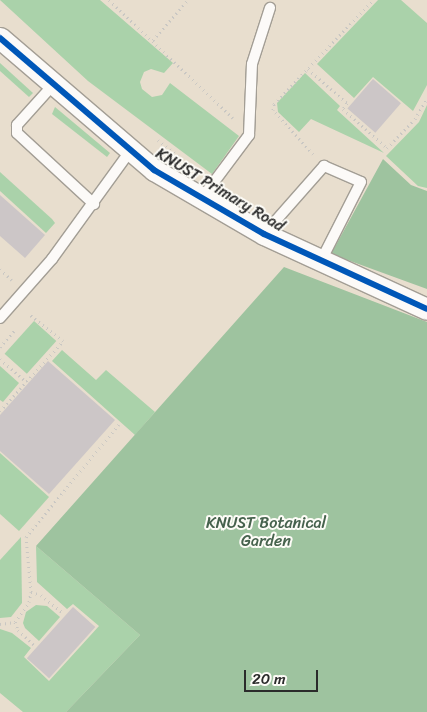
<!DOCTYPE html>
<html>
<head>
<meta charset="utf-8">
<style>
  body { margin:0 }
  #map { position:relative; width:427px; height:712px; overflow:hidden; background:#e8dece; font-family:Sriracha,sans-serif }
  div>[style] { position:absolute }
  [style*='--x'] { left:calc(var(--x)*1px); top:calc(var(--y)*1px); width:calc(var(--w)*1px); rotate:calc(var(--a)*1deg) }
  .green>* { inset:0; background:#aad2aa; transform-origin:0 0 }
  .forest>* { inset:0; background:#9ec39f }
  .building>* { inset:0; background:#ccc6c7; transform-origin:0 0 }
  .path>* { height:3px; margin-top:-1.5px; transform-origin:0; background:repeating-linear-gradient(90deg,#c9c7c3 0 1px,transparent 0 5px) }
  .roads { filter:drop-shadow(1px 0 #a39e95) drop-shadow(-1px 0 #a39e95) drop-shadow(0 1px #a39e95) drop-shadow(0 -1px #a39e95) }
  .lane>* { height:10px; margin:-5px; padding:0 5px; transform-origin:5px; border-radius:5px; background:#fcfaf8 }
  .street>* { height:21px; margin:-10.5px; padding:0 10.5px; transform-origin:10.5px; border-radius:10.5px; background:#fcfaf8 }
  .cycleway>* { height:6px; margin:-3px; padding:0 3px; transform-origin:3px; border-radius:3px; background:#0057b8 }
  span { translate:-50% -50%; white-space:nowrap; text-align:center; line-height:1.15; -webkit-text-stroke:4px #fdfcf7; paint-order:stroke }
  .street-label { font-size:16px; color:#2b2b2b }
  .park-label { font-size:16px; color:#46624d }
  .scale { position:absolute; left:244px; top:670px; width:74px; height:22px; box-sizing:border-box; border:2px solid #2b2b2b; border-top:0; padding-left:6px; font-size:15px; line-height:18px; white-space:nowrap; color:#2b2b2b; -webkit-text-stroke:4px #fdfcf7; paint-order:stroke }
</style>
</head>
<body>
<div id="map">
  <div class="green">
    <div style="clip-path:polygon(0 0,100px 0,173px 63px,164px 73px,151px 69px,144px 72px,140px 82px,142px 89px,152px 97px,162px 95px,170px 83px,239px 136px,212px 174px,88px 81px)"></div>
    <div style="clip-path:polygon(378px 0,401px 0,427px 23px,427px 85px,413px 111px,373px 77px,354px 98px,317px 64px)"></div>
    <div style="clip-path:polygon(0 63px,33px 93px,29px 97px,0 71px)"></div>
    <div style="clip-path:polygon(305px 73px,340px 106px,337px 110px,384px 153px,311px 119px,299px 132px,278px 112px,277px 103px)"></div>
    <div style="clip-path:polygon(427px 105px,427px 188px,418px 186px,386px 156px,419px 122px)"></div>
    <div style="clip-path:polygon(55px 107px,110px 153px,107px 157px,52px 114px)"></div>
    <div style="clip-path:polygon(0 172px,52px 219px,55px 223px,46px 233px,0 191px)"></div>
    <div style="left:34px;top:321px;width:30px;height:44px;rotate:42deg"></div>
    <div style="clip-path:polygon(62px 350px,96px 380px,106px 370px,155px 412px,135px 435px,52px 361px)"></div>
    <div style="clip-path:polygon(0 366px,19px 383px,3px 402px,0 400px)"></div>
    <div style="clip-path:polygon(0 453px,49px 497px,19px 531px,0 514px)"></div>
    <div style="clip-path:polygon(21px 537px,22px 603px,11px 617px,0 618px,0 560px)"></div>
    <div style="clip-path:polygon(36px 546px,140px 635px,66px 712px,23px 712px,0 693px,0 629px,12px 633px,31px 648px,24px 657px,49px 681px,99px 626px,73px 604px,67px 609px,37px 582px)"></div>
    <div style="clip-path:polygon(36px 605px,47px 606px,60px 617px,39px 641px,25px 628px,23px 623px,26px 612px)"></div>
  </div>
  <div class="forest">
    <div style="clip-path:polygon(383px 159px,411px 185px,427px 191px,427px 289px,331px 254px)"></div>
    <div style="clip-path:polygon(284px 267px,427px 322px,427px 712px,66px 712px,140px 635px,36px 546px)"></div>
  </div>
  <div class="building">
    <div style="left:373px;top:79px;width:37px;height:39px;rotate:41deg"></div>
    <div style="clip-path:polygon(0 195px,45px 235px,25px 258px,0 236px)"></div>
    <div style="clip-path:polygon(48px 361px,115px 420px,49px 494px,0 451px,0 415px)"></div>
    <div style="left:73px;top:607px;width:30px;height:69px;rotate:42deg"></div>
  </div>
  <div class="path">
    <div style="--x:109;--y:0;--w:171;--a:43.6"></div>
    <div style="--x:153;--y:40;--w:53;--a:-48.8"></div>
    <div style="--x:308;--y:69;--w:52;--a:41.1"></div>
    <div style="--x:347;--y:103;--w:7;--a:124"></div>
    <div style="--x:343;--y:109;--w:59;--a:41.6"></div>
    <div style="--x:387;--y:148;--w:40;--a:-46"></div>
    <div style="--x:415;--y:119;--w:24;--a:-60"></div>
    <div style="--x:158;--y:140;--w:26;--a:37"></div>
    <div style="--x:313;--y:154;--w:59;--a:-132.3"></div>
    <div style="--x:273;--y:110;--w:6;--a:-81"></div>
    <div style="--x:274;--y:104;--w:144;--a:-46.4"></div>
    <div style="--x:0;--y:269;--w:16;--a:43"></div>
    <div style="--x:0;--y:347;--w:23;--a:-49"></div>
    <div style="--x:0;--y:359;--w:35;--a:41"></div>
    <div style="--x:0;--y:411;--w:94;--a:-48"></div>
    <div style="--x:63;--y:341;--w:43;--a:-141.5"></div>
    <div style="--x:31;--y:592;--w:10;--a:17"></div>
    <div style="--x:41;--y:595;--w:27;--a:39"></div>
    <div style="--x:15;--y:622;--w:9;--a:69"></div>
    <div style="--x:18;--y:630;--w:22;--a:43"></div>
    <div style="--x:0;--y:624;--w:15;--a:-8"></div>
    <div style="--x:15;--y:622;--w:24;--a:-55"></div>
    <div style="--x:29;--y:602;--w:10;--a:-79"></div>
    <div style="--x:31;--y:592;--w:55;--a:-95.2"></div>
    <div style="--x:26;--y:537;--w:146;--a:-50.5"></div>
  </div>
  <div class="roads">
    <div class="lane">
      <div style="--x:53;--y:85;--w:54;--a:132"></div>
      <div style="--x:17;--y:125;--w:8;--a:90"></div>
      <div style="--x:17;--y:133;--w:105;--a:42.7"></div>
      <div style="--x:202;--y:198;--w:79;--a:-53.3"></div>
      <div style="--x:249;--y:135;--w:71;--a:-87.6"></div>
      <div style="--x:252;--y:64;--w:59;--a:-72.2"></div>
      <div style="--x:264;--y:234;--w:91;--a:-48.6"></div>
      <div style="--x:324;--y:166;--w:40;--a:23.4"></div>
      <div style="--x:361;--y:182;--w:89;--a:116.9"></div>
      <div style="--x:0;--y:318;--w:79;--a:-48.6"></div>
      <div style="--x:52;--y:259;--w:135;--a:-54.1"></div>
    </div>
    <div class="street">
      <div style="--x:0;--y:38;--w:203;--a:40.6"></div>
      <div style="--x:154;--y:170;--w:127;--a:30.2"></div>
      <div style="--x:264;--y:234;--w:179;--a:24.7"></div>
    </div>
  </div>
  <div class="cycleway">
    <div style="--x:0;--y:38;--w:203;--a:40.6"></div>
    <div style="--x:154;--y:170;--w:127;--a:30.2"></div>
    <div style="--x:264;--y:234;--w:179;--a:24.7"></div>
  </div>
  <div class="street-label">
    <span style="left:220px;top:190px;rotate:31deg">KNUST Primary Road</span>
  </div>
  <div class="park-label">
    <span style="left:266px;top:532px">KNUST Botanical<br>Garden</span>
  </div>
  <div class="scale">20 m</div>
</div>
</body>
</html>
